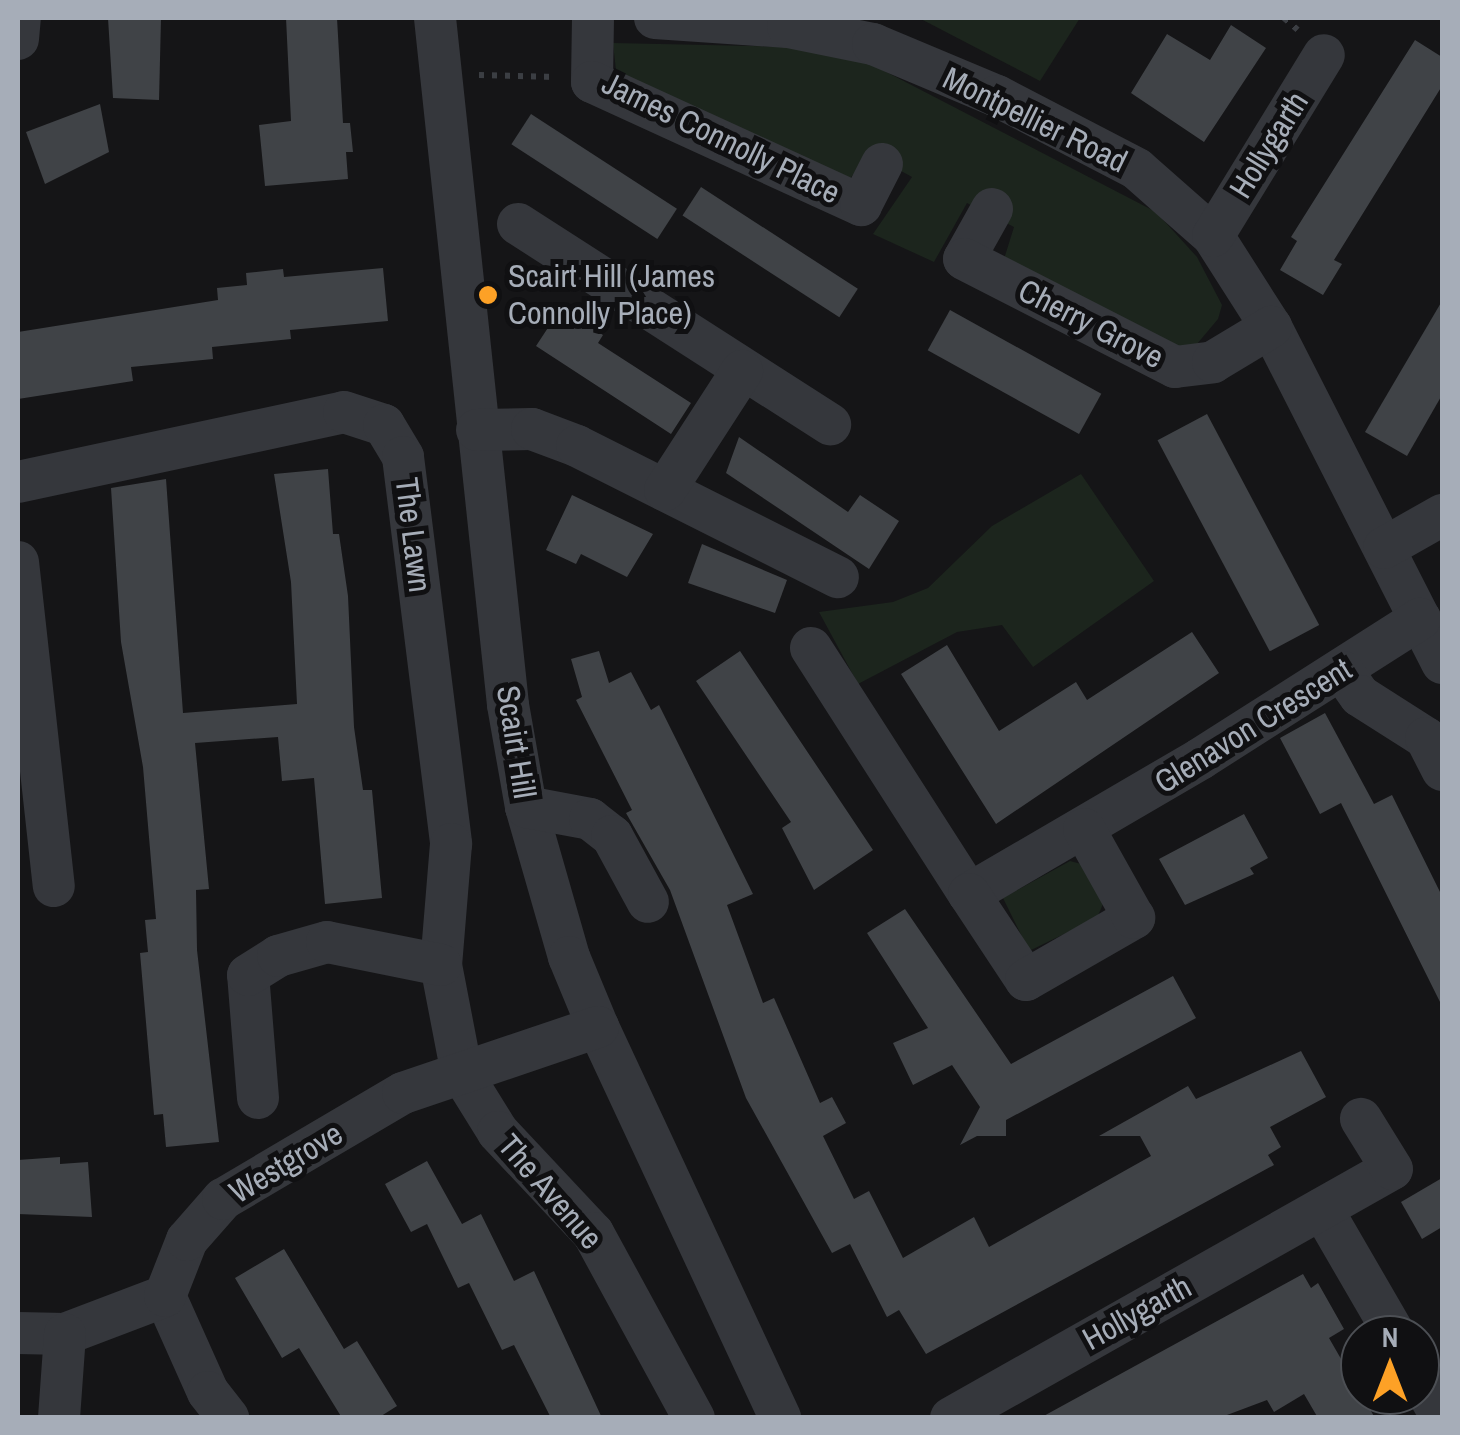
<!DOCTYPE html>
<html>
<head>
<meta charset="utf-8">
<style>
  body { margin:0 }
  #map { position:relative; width:1460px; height:1435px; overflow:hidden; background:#151517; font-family:"Archivo Narrow",sans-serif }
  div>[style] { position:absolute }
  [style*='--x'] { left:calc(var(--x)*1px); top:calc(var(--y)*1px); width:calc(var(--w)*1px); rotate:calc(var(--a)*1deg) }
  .green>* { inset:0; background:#1c251d }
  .building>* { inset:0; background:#404347; transform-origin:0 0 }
  .path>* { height:6px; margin-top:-3px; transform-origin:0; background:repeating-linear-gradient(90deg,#3b3e43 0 5px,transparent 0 13px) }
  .minor>* { height:42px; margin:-21px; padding:0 21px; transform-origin:21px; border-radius:21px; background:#35373c }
  .dots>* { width:28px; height:28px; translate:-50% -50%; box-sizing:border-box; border:5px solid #101012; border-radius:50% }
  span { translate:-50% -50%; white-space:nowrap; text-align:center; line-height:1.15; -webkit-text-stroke:10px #101012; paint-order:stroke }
  .street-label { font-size:32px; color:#a6adb8 }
  .poi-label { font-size:32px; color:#a6adb8 }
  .left { translate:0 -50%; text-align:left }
  .frame { position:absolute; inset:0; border:20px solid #a6adb8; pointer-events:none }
  .north { position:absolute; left:1340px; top:1315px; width:100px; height:100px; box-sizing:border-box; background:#101012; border:2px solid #4c4f54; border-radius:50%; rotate:0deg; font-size:28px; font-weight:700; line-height:40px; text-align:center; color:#a6adb8 }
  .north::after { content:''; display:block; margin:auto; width:35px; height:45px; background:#fda126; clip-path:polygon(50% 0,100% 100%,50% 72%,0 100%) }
</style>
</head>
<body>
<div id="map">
  <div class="green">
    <div style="clip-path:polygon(919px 18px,1080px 18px,1040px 81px)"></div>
    <div style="clip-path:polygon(613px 43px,802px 47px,867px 62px,1156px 212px,1197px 257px,1222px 305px,1218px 319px,1197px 344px,1179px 349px,1004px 259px,1014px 227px,967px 203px,934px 262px,873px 234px,912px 177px,870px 154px,847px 182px,617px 80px)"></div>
    <div style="clip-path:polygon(1081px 474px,1154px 581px,1033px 667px,1002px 625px,957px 632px,858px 684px,819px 612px,893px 602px,928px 588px,992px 526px)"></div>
    <div style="clip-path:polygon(1070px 861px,1089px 866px,1103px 904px,1097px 918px,1029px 951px,1003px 898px)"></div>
  </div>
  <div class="building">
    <div style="clip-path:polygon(108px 18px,161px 18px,159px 100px,113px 98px)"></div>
    <div style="clip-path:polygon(286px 18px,337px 18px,343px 123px,350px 123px,353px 152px,346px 152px,348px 179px,265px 186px,259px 125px,291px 121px)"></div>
    <div style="clip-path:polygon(1231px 25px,1266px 48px,1204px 142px,1131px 93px,1167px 34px,1210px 60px)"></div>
    <div style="clip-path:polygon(1415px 40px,1442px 57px,1442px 86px,1334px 260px,1342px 264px,1323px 295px,1280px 270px,1297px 241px,1291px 237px)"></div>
    <div style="clip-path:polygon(100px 104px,109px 152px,45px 184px,26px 132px)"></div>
    <div style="left:531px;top:114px;width:174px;height:36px;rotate:33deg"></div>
    <div style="left:701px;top:187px;width:187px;height:34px;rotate:33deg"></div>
    <div style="clip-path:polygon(383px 268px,388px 321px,290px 330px,291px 339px,212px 347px,213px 359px,131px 367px,133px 381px,18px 399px,18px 332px,218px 300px,217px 288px,247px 285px,246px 273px,283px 269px,284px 277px)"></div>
    <div style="clip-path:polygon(1442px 301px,1442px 395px,1407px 456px,1365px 432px)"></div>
    <div style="clip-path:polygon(561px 308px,603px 335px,598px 343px,691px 403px,671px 434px,536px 346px)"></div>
    <div style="left:950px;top:310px;width:173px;height:46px;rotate:29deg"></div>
    <div style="left:1207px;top:414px;width:239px;height:56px;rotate:62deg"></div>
    <div style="clip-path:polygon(739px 437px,848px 512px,860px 495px,899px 521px,869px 569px,726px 473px)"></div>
    <div style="clip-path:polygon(328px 469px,333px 534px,339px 534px,348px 596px,354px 727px,363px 790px,372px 790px,382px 898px,325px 904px,314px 778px,282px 781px,278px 737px,195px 743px,209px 889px,196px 890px,197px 950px,219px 1142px,166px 1147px,163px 1114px,154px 1115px,140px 953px,148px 952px,145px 920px,156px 919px,143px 767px,121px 642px,111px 488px,166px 479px,183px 713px,297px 704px,291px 582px,274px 474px)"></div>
    <div style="clip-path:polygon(572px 495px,653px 534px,627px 577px,581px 554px,576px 564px,546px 550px)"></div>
    <div style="clip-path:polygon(702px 544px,787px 580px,775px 613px,688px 583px)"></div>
    <div style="clip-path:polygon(1192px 632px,1219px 673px,996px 824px,901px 674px,947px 645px,999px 731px,1076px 682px,1087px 700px)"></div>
    <div style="clip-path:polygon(599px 651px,609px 683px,631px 672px,651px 710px,659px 705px,753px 894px,727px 905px,763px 1003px,774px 998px,820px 1103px,832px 1097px,846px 1123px,823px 1136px,854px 1199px,869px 1191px,903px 1258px,974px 1217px,989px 1247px,1151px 1156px,1140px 1136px,1099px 1136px,1188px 1086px,1196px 1099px,1301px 1051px,1326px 1097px,1270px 1127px,1281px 1147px,1268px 1155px,1274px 1165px,926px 1354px,899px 1310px,887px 1317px,850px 1244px,832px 1253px,746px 1098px,670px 890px,626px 813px,632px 810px,576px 700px,582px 697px,571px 659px)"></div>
    <div style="clip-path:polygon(740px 651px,873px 850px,814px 890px,782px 828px,791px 822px,696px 681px)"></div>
    <div style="clip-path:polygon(1325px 713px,1374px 804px,1392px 795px,1442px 896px,1442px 1006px,1341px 803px,1320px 814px,1280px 738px)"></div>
    <div style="clip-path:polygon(1244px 814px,1268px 858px,1250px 868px,1254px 874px,1185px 905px,1159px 859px)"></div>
    <div style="clip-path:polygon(905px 909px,1011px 1064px,1173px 976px,1196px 1018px,1006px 1120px,1006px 1136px,977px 1136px,960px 1145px,980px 1107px,952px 1065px,913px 1085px,893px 1043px,928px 1028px,867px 933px)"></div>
    <div style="clip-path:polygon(60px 1157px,60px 1164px,88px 1162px,92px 1217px,18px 1214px,18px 1160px)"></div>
    <div style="clip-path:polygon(427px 1161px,462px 1224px,481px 1214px,514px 1281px,534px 1271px,602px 1418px,551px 1418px,514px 1345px,502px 1350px,469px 1283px,458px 1288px,427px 1224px,411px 1232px,385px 1184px)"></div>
    <div style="clip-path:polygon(1442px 1178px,1442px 1227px,1422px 1239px,1401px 1202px)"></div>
    <div style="clip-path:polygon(284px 1249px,344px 1349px,357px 1341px,397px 1406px,378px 1418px,342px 1418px,299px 1348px,282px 1358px,235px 1278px)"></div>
    <div style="clip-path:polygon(1303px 1274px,1311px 1288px,1318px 1283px,1344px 1329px,1329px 1338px,1375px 1418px,1318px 1418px,1304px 1394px,1274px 1412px,1267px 1400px,1219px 1418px,1040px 1418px)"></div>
  </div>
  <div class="path">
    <div style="--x:1284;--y:18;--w:18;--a:41"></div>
    <div style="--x:479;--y:75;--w:77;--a:1.5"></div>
  </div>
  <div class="minor">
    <div style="--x:435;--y:18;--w:691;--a:83.93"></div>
    <div style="--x:508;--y:705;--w:104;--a:80"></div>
    <div style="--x:526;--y:807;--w:156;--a:74"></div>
    <div style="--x:569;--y:957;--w:76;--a:67.5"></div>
    <div style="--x:598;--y:1027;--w:431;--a:65"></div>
    <div style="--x:593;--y:18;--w:64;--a:90.9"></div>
    <div style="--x:592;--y:82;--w:296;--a:24.6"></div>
    <div style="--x:861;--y:205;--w:46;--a:-62.9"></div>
    <div style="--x:655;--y:18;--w:133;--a:3.9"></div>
    <div style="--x:788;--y:27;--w:87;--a:11.3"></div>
    <div style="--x:873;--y:44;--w:134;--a:22.8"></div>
    <div style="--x:997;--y:96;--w:158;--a:27.5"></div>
    <div style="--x:1137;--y:169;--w:101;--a:41.4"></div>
    <div style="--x:1213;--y:236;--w:108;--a:57.5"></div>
    <div style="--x:1271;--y:327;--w:377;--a:63"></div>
    <div style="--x:18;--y:39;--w:21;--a:-85"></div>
    <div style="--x:992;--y:209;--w:57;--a:119.2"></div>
    <div style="--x:964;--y:259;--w:237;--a:27.1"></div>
    <div style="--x:1175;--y:367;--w:38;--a:-7"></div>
    <div style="--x:1213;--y:362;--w:68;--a:-31.1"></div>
    <div style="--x:518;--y:224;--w:371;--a:32.7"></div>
    <div style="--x:1213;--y:236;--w:212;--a:-58.5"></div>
    <div style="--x:477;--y:430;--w:55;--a:-1"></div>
    <div style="--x:532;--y:429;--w:48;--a:20.7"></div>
    <div style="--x:577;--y:446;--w:292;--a:26.7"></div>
    <div style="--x:18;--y:482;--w:333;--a:-12.1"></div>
    <div style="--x:344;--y:412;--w:42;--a:18"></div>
    <div style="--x:384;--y:425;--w:37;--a:59"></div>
    <div style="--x:403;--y:457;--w:390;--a:82.9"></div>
    <div style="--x:451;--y:844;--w:121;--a:94.7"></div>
    <div style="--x:441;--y:965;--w:111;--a:79.1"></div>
    <div style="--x:462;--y:1074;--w:68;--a:58.2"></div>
    <div style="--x:498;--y:1132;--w:139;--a:46.8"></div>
    <div style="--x:593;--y:1233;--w:211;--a:61.4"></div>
    <div style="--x:665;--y:490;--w:142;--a:-57.1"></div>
    <div style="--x:1384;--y:548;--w:67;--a:-29.6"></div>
    <div style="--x:18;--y:562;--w:326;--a:83.7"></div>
    <div style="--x:811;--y:648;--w:292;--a:57.3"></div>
    <div style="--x:969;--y:894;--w:268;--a:-30.3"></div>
    <div style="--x:1200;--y:759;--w:261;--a:-32.5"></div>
    <div style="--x:1343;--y:672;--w:29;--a:55"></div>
    <div style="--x:1360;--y:696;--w:78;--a:32.5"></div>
    <div style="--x:1426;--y:738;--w:36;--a:63"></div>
    <div style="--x:526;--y:807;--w:65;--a:10.6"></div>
    <div style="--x:590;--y:819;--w:28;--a:38"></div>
    <div style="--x:612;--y:836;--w:75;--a:61.4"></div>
    <div style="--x:969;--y:894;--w:103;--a:56.5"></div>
    <div style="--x:1026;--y:980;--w:125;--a:-29.9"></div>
    <div style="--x:1134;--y:918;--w:102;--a:-119.3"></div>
    <div style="--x:258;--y:1098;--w:123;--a:-94.6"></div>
    <div style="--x:248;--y:975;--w:36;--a:-32"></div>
    <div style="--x:278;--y:956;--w:51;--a:-15.9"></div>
    <div style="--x:327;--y:942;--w:116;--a:11.4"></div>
    <div style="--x:1322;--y:1209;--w:146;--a:59.9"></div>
    <div style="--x:165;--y:1296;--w:105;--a:65.9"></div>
    <div style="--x:208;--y:1392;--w:33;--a:52"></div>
    <div style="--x:18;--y:1333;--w:47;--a:1.2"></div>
    <div style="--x:65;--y:1334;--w:107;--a:-20.8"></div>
    <div style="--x:165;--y:1296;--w:60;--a:-68.6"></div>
    <div style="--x:187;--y:1240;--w:55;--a:-48.7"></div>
    <div style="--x:223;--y:1199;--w:209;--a:-30.5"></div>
    <div style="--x:403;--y:1093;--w:206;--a:-18.7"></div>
    <div style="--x:1420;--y:1379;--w:45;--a:60.6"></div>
    <div style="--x:59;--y:1418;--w:84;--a:-85.9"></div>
    <div style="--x:951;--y:1418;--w:506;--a:-29.45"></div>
    <div style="--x:1392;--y:1169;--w:59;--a:-121.8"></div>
  </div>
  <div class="dots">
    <div style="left:488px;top:295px;background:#fda126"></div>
  </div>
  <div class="street-label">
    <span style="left:1035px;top:120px;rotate:26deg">Montpellier Road</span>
    <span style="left:721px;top:138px;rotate:26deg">James Connolly Place</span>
    <span style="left:1269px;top:145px;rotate:-58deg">Hollygarth</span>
    <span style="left:1091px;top:324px;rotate:27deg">Cherry Grove</span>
    <span style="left:413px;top:535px;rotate:83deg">The Lawn</span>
    <span style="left:1253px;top:726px;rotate:-32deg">Glenavon Crescent</span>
    <span style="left:516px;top:742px;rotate:81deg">Scairt Hill</span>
    <span style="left:286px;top:1163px;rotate:-31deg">Westgrove</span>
    <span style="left:550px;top:1192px;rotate:49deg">The Avenue</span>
    <span style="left:1137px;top:1313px;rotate:-29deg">Hollygarth</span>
  </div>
  <div class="poi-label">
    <span class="left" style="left:508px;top:295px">Scairt Hill (James<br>Connolly Place)</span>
  </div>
  <div class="frame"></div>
  <div class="north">N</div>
</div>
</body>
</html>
